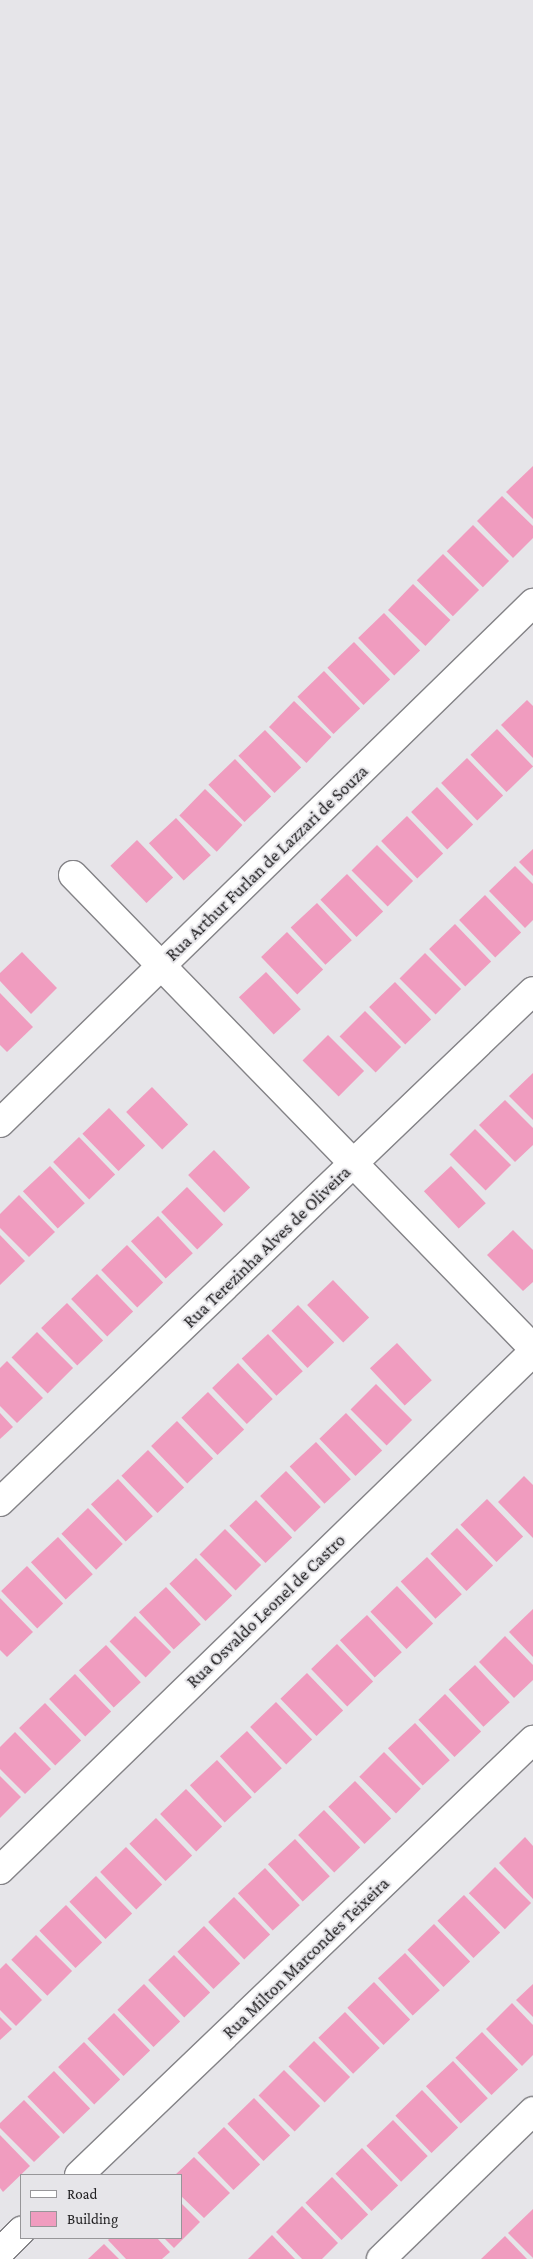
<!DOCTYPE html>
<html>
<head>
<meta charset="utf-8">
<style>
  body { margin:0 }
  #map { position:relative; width:533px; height:2259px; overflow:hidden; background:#e6e5e9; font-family:"Crimson Pro",serif }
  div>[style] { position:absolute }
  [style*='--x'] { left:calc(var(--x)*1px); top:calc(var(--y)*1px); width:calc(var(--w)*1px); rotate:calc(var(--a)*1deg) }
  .building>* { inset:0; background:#f09cbf; transform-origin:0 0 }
  .roads { filter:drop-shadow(1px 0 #848387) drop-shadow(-1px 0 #848387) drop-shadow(0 1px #848387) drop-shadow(0 -1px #848387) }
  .street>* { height:28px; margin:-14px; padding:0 14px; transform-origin:14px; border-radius:14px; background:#fff }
  .secondary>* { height:28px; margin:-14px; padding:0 14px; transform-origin:14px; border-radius:14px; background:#fff }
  span { translate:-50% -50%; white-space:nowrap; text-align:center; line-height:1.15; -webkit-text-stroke:4px #e6e5e9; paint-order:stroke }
  .street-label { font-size:18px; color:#212022 }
  .legend { position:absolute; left:20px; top:2174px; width:162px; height:65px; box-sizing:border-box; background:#e6e5e9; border:1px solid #979699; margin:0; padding:6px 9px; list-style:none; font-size:15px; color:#212022 }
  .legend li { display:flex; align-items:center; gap:10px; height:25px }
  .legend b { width:25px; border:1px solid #979699 }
</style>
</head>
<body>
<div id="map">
  <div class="building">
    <div style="clip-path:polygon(533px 466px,533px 519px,506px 492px)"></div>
    <div style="clip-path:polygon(502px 496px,533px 526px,533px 538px,513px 558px,477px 521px)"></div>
    <div style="left:473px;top:525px;width:51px;height:37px;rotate:45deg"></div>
    <div style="left:443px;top:554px;width:51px;height:37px;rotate:45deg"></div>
    <div style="left:413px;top:584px;width:52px;height:36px;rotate:44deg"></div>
    <div style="left:384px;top:613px;width:52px;height:36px;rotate:46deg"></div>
    <div style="left:354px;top:642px;width:52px;height:37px;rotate:46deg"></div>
    <div style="left:324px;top:671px;width:52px;height:37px;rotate:46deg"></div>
    <div style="clip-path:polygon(527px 700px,533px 706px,533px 758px,501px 725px)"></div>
    <div style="left:294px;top:701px;width:52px;height:36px;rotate:44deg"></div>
    <div style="left:497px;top:729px;width:52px;height:37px;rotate:46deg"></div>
    <div style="left:265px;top:730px;width:52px;height:37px;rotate:46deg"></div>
    <div style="left:467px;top:758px;width:52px;height:36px;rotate:46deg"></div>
    <div style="left:235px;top:759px;width:52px;height:37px;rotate:46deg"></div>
    <div style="left:437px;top:787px;width:52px;height:36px;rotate:46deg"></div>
    <div style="left:205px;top:789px;width:52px;height:37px;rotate:44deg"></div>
    <div style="left:407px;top:816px;width:52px;height:36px;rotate:46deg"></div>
    <div style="left:176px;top:818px;width:51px;height:37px;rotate:47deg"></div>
    <div style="left:137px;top:840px;width:52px;height:37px;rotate:46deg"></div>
    <div style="left:377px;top:845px;width:51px;height:36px;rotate:45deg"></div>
    <div style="clip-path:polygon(533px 849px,533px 876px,519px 862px)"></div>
    <div style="clip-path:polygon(515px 866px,533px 884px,533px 920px,525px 928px,489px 891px)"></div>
    <div style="left:347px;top:874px;width:52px;height:37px;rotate:46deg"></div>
    <div style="left:485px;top:895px;width:52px;height:36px;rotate:46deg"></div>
    <div style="left:317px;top:903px;width:51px;height:36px;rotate:47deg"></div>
    <div style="left:455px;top:924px;width:52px;height:36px;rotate:46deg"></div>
    <div style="left:287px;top:932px;width:52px;height:36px;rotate:46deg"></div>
    <div style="clip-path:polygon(22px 952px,57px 988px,31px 1014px,0 981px,0 973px)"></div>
    <div style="left:425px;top:953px;width:51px;height:36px;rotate:45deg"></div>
    <div style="left:266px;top:972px;width:51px;height:37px;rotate:47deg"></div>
    <div style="left:395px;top:982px;width:52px;height:36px;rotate:46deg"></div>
    <div style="clip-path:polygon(0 993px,33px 1027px,7px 1052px,0 1045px)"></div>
    <div style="left:365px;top:1011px;width:51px;height:36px;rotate:45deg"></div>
    <div style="left:328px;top:1035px;width:51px;height:36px;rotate:45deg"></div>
    <div style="clip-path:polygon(533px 1073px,533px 1120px,509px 1096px)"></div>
    <div style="left:152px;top:1087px;width:52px;height:36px;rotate:46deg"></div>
    <div style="clip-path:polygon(505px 1100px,533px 1128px,533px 1145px,515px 1162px,479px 1125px)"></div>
    <div style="left:109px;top:1108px;width:52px;height:37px;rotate:46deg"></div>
    <div style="left:475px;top:1129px;width:51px;height:36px;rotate:45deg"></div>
    <div style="left:79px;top:1137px;width:52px;height:36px;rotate:46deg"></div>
    <div style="left:214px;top:1150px;width:52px;height:36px;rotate:46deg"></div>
    <div style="left:50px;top:1166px;width:51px;height:37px;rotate:47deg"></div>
    <div style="left:451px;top:1166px;width:51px;height:37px;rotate:47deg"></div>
    <div style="left:187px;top:1187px;width:52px;height:36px;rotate:46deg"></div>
    <div style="clip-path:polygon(19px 1195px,55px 1232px,29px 1257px,0 1228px,0 1214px)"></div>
    <div style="left:158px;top:1216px;width:51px;height:37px;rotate:47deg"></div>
    <div style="clip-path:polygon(513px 1230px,533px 1250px,533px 1282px,523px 1291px,487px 1255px)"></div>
    <div style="clip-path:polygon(0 1235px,25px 1261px,0 1285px)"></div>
    <div style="left:127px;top:1245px;width:52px;height:36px;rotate:46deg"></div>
    <div style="left:97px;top:1274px;width:52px;height:36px;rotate:46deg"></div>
    <div style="left:333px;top:1280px;width:52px;height:36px;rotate:46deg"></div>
    <div style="left:67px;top:1303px;width:52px;height:36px;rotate:46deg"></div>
    <div style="left:298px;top:1305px;width:52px;height:37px;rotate:46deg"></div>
    <div style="left:37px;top:1332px;width:51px;height:36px;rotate:45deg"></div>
    <div style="left:268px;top:1334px;width:51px;height:36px;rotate:47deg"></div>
    <div style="left:397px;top:1343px;width:51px;height:37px;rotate:47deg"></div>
    <div style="clip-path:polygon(7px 1361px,43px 1398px,17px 1423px,0 1406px,0 1368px)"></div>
    <div style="left:238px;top:1363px;width:50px;height:36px;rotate:46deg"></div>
    <div style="left:376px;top:1384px;width:51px;height:36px;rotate:45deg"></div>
    <div style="left:208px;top:1392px;width:52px;height:37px;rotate:46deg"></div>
    <div style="clip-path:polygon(0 1413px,13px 1427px,0 1439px)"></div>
    <div style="left:346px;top:1413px;width:52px;height:37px;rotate:46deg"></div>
    <div style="left:177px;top:1421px;width:52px;height:36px;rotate:46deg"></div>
    <div style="left:316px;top:1442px;width:51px;height:36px;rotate:47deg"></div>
    <div style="left:148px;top:1450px;width:52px;height:37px;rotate:46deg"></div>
    <div style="left:286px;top:1471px;width:50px;height:36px;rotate:46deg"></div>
    <div style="clip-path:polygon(524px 1476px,533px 1485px,533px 1538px,498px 1502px)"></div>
    <div style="left:118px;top:1479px;width:51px;height:37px;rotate:47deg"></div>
    <div style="left:487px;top:1499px;width:52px;height:37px;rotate:46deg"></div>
    <div style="left:256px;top:1500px;width:52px;height:37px;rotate:46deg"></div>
    <div style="left:88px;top:1508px;width:50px;height:37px;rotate:46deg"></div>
    <div style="left:457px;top:1528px;width:52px;height:37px;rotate:46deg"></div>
    <div style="left:225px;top:1529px;width:51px;height:36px;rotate:45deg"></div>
    <div style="left:58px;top:1537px;width:51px;height:37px;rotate:47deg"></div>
    <div style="left:427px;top:1557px;width:51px;height:36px;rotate:47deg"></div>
    <div style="left:196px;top:1558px;width:52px;height:37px;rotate:46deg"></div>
    <div style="left:27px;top:1566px;width:52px;height:36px;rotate:46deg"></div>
    <div style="left:397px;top:1586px;width:52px;height:37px;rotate:46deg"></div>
    <div style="left:166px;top:1587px;width:51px;height:37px;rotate:47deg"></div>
    <div style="clip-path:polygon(0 1598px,33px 1632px,7px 1657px,0 1650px)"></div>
    <div style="clip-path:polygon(533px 1609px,533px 1657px,509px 1632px)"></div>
    <div style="left:367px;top:1615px;width:51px;height:37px;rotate:47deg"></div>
    <div style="left:135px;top:1616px;width:51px;height:36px;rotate:45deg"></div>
    <div style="clip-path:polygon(505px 1636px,533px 1665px,533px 1680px,514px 1698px,479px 1662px)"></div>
    <div style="left:337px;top:1644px;width:52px;height:36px;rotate:46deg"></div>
    <div style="left:106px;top:1645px;width:51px;height:37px;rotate:47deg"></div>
    <div style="left:475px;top:1665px;width:51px;height:36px;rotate:47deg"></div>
    <div style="left:307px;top:1673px;width:52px;height:37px;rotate:46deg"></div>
    <div style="left:75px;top:1674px;width:52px;height:36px;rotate:46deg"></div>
    <div style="left:445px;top:1694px;width:52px;height:37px;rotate:46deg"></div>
    <div style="left:276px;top:1702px;width:52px;height:36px;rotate:46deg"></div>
    <div style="left:45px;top:1703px;width:52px;height:36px;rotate:46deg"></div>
    <div style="left:415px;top:1723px;width:51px;height:37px;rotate:47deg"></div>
    <div style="left:247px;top:1731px;width:51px;height:37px;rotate:47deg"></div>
    <div style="clip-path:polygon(15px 1732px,51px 1769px,25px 1794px,0 1769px,0 1747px)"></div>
    <div style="left:384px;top:1752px;width:52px;height:35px;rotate:45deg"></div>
    <div style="left:217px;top:1760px;width:51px;height:37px;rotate:47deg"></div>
    <div style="clip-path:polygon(0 1776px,21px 1797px,0 1818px)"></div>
    <div style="left:355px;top:1781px;width:52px;height:37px;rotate:46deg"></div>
    <div style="left:186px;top:1789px;width:52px;height:36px;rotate:46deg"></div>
    <div style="left:324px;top:1810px;width:52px;height:36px;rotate:46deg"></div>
    <div style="left:156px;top:1818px;width:52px;height:37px;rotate:46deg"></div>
    <div style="clip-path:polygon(525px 1837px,533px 1846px,533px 1899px,499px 1863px)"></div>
    <div style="left:295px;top:1839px;width:51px;height:37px;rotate:47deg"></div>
    <div style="left:126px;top:1847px;width:52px;height:36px;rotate:46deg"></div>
    <div style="left:495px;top:1867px;width:51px;height:37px;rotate:45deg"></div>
    <div style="left:265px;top:1868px;width:51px;height:37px;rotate:47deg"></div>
    <div style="left:96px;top:1876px;width:52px;height:37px;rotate:46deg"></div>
    <div style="left:464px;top:1895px;width:52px;height:37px;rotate:46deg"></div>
    <div style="left:234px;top:1897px;width:52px;height:36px;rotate:46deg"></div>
    <div style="left:66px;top:1905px;width:52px;height:37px;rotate:46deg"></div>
    <div style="left:434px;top:1924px;width:52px;height:37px;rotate:46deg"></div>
    <div style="left:204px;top:1926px;width:52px;height:37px;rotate:46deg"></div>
    <div style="left:36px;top:1935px;width:51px;height:35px;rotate:45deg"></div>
    <div style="left:405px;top:1953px;width:51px;height:37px;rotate:47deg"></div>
    <div style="left:174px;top:1955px;width:52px;height:36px;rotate:46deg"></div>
    <div style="clip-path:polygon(6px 1963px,42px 2000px,16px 2026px,0 2010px,0 1969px)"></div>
    <div style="left:374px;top:1982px;width:52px;height:37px;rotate:46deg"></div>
    <div style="left:144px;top:1984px;width:52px;height:37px;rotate:46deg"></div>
    <div style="clip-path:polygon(533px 1984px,533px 2017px,516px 2000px)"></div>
    <div style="clip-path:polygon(512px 2003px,533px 2025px,533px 2055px,522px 2066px,486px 2029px)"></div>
    <div style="left:345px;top:2012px;width:50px;height:37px;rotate:46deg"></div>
    <div style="left:114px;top:2013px;width:52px;height:37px;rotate:46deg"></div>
    <div style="clip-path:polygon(0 2017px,12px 2029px,0 2040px)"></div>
    <div style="left:482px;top:2032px;width:52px;height:37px;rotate:46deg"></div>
    <div style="left:314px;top:2041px;width:51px;height:36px;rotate:45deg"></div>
    <div style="left:84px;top:2042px;width:52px;height:36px;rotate:46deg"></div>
    <div style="left:453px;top:2061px;width:51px;height:37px;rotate:47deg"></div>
    <div style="left:284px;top:2070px;width:51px;height:36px;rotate:45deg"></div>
    <div style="left:54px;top:2071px;width:52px;height:37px;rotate:46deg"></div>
    <div style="left:422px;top:2090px;width:52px;height:37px;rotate:46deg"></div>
    <div style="left:254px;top:2098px;width:52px;height:37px;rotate:46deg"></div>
    <div style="clip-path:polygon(24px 2100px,60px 2137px,34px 2162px,0 2128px,0 2123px)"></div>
    <div style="left:393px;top:2120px;width:50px;height:37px;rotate:46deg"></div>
    <div style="left:224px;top:2127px;width:52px;height:37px;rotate:46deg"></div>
    <div style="clip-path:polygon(0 2135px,30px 2166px,3px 2192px,0 2188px)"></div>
    <div style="left:362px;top:2148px;width:52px;height:37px;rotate:46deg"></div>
    <div style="clip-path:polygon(194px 2157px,230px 2193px,204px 2218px,181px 2196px,181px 2175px,175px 2175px)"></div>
    <div style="left:332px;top:2177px;width:52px;height:37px;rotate:46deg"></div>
    <div style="clip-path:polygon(181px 2203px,200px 2222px,174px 2248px,164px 2238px,181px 2238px)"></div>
    <div style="clip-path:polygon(302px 2206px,338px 2243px,322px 2259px,302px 2259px,276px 2232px)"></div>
    <div style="clip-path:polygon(533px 2209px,533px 2258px,508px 2233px)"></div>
    <div style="clip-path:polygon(272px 2235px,295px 2259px,248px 2259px)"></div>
    <div style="clip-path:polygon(505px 2236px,527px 2259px,481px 2259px)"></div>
    <div style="clip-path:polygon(110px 2238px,157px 2238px,170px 2252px,162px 2259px,126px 2259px,108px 2240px)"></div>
    <div style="clip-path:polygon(104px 2244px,119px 2259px,88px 2259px)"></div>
  </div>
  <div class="roads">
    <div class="street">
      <div style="--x:73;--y:875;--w:660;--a:45.8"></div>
      <div style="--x:0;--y:1502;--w:738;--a:-43.79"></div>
      <div style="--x:0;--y:1870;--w:743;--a:-44.18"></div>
      <div style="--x:79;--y:2175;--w:629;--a:-43.78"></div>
      <div style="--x:0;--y:2252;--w:30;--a:-45"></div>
      <div style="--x:381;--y:2259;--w:212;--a:-44.2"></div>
    </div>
    <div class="secondary">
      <div style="--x:0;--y:1123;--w:745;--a:-44.29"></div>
    </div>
  </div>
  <div class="street-label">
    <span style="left:267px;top:863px;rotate:-44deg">Rua Arthur Furlan de Lazzari de Souza</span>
    <span style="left:267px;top:1247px;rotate:-44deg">Rua Terezinha Alves de Oliveira</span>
    <span style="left:266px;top:1611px;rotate:-44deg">Rua Osvaldo Leonel de Castro</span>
    <span style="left:306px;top:1958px;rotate:-44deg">Rua Milton Marcondes Teixeira</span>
  </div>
  <ul class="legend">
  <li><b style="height:6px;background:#fff"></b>Road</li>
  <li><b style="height:14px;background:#f09cbf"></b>Building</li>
  </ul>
</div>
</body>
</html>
